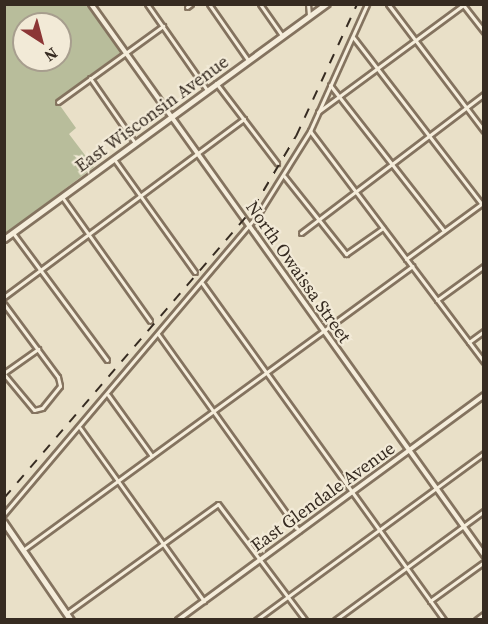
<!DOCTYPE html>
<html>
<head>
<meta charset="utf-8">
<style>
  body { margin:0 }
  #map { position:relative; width:488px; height:624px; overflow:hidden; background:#e9e0c8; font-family:"Source Serif 4",serif }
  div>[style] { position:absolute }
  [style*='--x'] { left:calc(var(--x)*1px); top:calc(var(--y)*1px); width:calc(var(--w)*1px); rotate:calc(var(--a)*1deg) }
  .cemetery>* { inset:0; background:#b8bd9b }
  .roads { filter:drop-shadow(2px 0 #84735f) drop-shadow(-2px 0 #84735f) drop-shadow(0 2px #84735f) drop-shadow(0 -2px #84735f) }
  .minor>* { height:3px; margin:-1.5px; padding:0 1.5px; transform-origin:1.5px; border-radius:1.5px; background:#f5eddb }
  .tertiary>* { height:4px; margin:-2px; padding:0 2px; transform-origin:2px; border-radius:2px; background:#f5eddb }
  .secondary>* { height:4.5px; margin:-2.25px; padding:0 2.25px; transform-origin:2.25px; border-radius:2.25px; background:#f5eddb }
  .rail>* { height:1.5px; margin-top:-0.75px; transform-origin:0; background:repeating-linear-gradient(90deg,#362b21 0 10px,transparent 0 20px) }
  span { translate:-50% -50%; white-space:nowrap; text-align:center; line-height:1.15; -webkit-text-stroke:4.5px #f2ead7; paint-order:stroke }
  .street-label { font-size:18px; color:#362b21 }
  .frame { position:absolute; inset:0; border:6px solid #362b21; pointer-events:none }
  .north { position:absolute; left:12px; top:12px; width:60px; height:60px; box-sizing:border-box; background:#f2ead7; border:2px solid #a79e8e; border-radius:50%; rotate:144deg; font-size:16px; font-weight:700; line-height:24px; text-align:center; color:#362b21 }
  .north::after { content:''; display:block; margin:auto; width:21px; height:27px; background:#8c3636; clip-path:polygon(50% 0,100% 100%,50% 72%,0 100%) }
</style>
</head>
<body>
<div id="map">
  <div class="cemetery">
    <div style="clip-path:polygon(evenodd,5px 5px,86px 5px,121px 52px,56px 100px,76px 128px,69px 134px,94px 167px,5px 234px,5px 5px,24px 24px,60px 24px,60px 60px,24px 60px,24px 24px)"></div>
  </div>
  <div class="roads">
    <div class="minor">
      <div style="--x:147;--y:4;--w:105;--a:55.1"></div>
      <div style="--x:209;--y:4;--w:68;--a:55.1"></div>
      <div style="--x:260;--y:4;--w:38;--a:55"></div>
      <div style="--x:308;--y:4;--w:11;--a:85"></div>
      <div style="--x:388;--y:4;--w:159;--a:52.9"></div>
      <div style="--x:464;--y:6;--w:33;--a:52"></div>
      <div style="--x:187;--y:7;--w:5;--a:-37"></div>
      <div style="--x:353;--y:37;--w:210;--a:52.4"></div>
      <div style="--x:90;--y:78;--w:79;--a:55.3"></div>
      <div style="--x:216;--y:83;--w:101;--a:52.7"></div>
      <div style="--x:330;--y:85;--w:185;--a:52"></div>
      <div style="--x:58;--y:102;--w:130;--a:-35.9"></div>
      <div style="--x:318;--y:112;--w:180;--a:-36.4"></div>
      <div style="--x:310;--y:131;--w:289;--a:53"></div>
      <div style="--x:114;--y:159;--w:139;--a:54.4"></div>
      <div style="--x:284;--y:176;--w:100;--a:51.5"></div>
      <div style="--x:346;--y:254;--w:45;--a:-35.1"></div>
      <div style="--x:62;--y:197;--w:152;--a:54.6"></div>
      <div style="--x:13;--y:233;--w:158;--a:53.5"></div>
      <div style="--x:301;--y:233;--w:230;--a:-37.2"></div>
      <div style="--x:406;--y:259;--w:97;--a:-36.2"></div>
      <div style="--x:202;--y:283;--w:415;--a:54.3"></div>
      <div style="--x:4;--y:297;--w:299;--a:-36.6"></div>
      <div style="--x:437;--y:300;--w:58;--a:-35.9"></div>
      <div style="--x:4;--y:304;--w:91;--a:53.5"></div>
      <div style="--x:58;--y:377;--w:9;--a:77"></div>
      <div style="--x:60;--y:386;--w:28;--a:129"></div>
      <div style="--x:42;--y:408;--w:8;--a:166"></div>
      <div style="--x:34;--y:410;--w:47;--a:-129.8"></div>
      <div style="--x:158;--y:334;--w:242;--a:54.4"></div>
      <div style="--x:469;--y:342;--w:19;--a:-36"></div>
      <div style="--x:4;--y:373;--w:42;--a:-35.2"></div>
      <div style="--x:108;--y:395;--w:75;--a:54.2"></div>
      <div style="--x:80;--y:428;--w:213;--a:54.4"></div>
      <div style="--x:4;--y:514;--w:394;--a:-49.7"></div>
      <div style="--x:259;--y:213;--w:97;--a:-58.1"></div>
      <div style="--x:310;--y:131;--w:139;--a:-65.8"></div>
      <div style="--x:23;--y:550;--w:482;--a:-36.1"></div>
      <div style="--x:430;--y:601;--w:67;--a:-35.8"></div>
      <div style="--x:67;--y:613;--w:186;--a:-35.8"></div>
      <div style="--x:218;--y:504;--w:145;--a:53.1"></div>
      <div style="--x:256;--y:620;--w:283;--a:-36.2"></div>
      <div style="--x:335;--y:620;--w:185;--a:-36.2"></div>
      <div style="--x:476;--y:620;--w:10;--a:-37"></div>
    </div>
    <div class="tertiary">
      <div style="--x:91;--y:4;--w:677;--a:54.5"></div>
      <div style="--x:178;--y:620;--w:380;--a:-36.3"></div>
    </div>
    <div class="secondary">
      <div style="--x:4;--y:239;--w:399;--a:-36.1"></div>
      <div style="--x:4;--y:522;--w:119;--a:55.6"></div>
    </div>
  </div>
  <div class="rail">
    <div style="--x:4;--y:498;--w:382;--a:-49.3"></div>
    <div style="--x:253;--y:208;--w:84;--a:-59.2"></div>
    <div style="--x:296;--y:136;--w:145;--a:-65.2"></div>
  </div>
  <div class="street-label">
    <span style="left:152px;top:114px;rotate:-36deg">East Wisconsin Avenue</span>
    <span style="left:298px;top:272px;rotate:55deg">North Owaissa Street</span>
    <span style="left:323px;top:497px;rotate:-36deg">East Glendale Avenue</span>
  </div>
  <div class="frame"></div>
  <div class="north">N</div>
</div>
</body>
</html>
